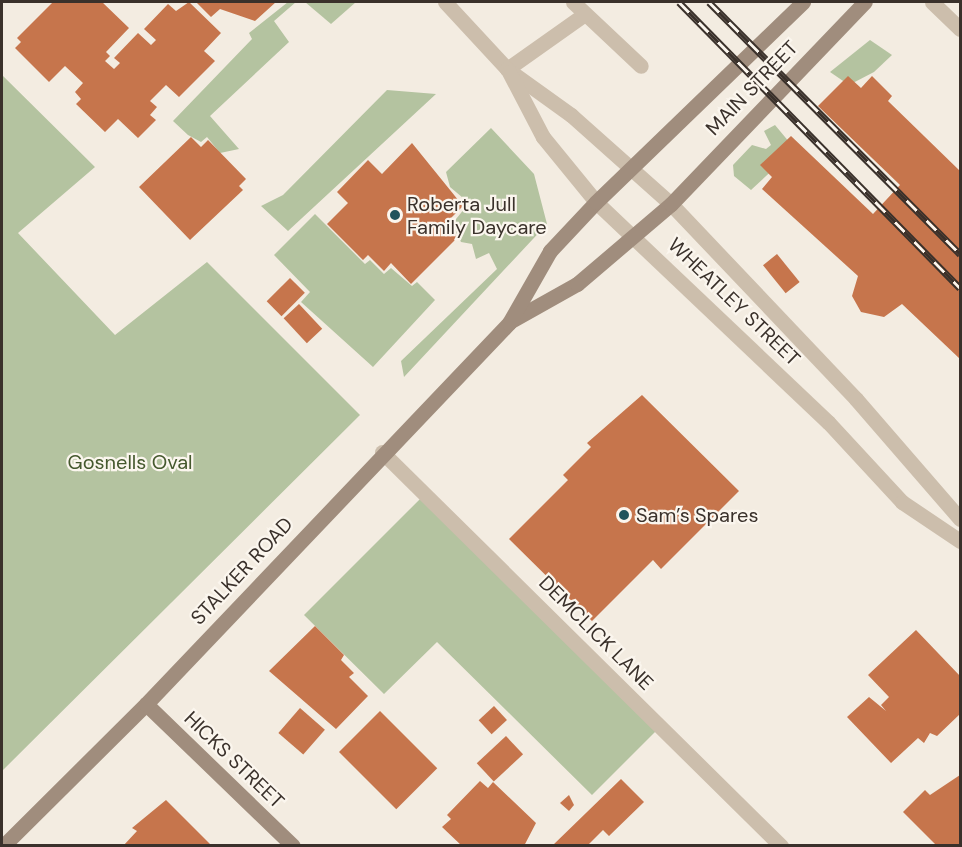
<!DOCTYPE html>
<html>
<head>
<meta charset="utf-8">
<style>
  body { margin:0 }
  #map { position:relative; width:962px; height:847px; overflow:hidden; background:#f3ece1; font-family:"DM Sans",sans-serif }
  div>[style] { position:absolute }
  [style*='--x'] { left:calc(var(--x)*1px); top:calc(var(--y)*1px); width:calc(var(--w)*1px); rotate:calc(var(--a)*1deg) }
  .green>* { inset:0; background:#b4c3a0 }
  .building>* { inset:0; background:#c6754c; transform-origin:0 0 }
  .service>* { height:15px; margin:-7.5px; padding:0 7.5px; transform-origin:7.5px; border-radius:7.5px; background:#ccbeac }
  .minor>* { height:15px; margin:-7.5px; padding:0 7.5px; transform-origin:7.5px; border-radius:7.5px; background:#ccbeac }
  .tertiary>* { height:15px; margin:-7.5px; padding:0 7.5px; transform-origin:7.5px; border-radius:7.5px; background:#ccbeac }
  .secondary>* { height:15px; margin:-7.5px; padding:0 7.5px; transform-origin:7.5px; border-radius:7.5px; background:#a08d7d }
  .rail>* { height:7px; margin-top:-3.5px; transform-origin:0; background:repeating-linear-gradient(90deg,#fbf6ee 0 14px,#3a312b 0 28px); box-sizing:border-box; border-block:2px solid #3a312b }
  .dots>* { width:16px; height:16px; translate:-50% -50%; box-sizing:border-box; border:3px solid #fbf6ee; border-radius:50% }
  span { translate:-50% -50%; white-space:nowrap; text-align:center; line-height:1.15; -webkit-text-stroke:4.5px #fbf6ee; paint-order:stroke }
  .street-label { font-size:20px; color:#3a312b }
  .poi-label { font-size:20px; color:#3a312b }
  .left { translate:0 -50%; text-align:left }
  .park-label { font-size:20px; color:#45592e }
  .frame { position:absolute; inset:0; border:3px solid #3a312b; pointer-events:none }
</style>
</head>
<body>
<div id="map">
  <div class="green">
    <div style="clip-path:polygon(288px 2px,296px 2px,274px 21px,289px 42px,210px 116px,239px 149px,220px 153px,207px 137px,201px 142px,188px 135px,173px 121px,252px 39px,249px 33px)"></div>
    <div style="clip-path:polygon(305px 2px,356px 2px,331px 24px)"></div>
    <div style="clip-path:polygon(870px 40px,892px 55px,874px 72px,849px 85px,830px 72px)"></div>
    <div style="clip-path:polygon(2px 75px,95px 167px,18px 233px,115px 335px,207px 262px,360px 415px,2px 771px)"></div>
    <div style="clip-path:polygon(387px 90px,436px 94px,288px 231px,261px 206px,283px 195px)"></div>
    <div style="clip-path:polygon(775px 125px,795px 149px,751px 190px,734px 176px,733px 165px,752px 145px,766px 149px,771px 145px,764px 131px)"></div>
    <div style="clip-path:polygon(491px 128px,534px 174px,547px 224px,404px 377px,401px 361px,497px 269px,489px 253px,476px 259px,472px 244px,461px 242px,452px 224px,469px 203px,450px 187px,446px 172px)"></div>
    <div style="clip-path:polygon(315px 214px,365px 264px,370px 260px,384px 274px,391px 268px,412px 286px,417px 282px,435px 300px,373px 367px,301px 302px,310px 292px,274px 255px)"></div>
    <div style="clip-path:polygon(422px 497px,657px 730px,592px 795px,437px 642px,384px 694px,304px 615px)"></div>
  </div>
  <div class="building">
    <div style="clip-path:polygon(53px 2px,102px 2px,129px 28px,106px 52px,110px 56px,105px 61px,114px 69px,120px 63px,114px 58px,138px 33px,151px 45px,156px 40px,144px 29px,168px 4px,176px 11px,189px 2px,221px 33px,204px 51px,215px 61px,179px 97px,166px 85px,150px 101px,157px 107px,150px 115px,156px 120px,138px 138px,118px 119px,105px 132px,76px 104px,81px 99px,75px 92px,83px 83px,65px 66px,49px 82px,15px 48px,21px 42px,17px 38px)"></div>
    <div style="clip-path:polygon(196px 2px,276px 2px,255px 21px,220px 9px,211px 17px)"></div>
    <div style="clip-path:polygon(848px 76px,861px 88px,872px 76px,892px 96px,888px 101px,960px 171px,960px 359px,902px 304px,884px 317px,861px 312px,852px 296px,858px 276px,762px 189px,772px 177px,760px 165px,791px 136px,873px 214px,900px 185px,818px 106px)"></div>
    <div style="clip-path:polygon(191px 137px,201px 147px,208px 140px,246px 179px,239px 186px,243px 190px,190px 240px,139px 187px)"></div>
    <div style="clip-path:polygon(412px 143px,463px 206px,445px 224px,458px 237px,411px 284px,391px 263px,384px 271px,368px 255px,363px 260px,327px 224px,348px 203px,337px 192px,368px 160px,382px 174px)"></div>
    <div style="left:777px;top:254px;width:36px;height:18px;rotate:51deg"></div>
    <div style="left:290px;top:278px;width:21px;height:33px;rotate:45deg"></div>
    <div style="left:299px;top:304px;width:34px;height:21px;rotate:47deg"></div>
    <div style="clip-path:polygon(642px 395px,739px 491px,661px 569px,653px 560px,592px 621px,509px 539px,568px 480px,563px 475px,591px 447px,587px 443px)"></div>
    <div style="clip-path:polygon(315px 626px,344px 655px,341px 660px,354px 673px,349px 677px,368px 696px,336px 729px,269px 671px)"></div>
    <div style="clip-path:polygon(916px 630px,960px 676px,960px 714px,937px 736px,930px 733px,924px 743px,918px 738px,891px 763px,847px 717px,869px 697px,886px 711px,881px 705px,889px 697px,868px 675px)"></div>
    <div style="left:494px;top:706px;width:19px;height:21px;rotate:47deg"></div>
    <div style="left:300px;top:708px;width:33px;height:33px;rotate:41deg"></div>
    <div style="left:380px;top:711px;width:81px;height:58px;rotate:45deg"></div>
    <div style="left:506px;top:736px;width:25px;height:40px;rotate:47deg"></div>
    <div style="clip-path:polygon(960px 775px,960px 846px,937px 846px,903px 812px,925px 790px,930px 795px)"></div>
    <div style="clip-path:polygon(621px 779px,644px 802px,609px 836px,603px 830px,587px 846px,552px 846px)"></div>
    <div style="clip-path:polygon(480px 781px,488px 788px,493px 782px,536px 823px,524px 846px,462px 846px,442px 827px,451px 819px,447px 815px)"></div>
    <div style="clip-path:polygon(569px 795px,574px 805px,569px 811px,560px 803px)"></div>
    <div style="clip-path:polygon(166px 800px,212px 846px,123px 846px,137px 831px,132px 828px)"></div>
  </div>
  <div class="service">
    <div style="--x:573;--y:2;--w:93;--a:43.3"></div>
    <div style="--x:507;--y:69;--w:95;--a:-35.2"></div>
    <div style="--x:382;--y:452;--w:561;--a:44.64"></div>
  </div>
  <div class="minor">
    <div style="--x:932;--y:2;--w:39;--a:44"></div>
  </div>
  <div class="tertiary">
    <div style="--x:445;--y:2;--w:91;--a:47.2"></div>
    <div style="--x:507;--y:69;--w:79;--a:35.7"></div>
    <div style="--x:571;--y:115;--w:134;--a:41.7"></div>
    <div style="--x:671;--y:204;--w:269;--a:46.5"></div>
    <div style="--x:856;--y:399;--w:159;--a:49.1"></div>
    <div style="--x:509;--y:72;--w:73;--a:62.4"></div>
    <div style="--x:543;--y:137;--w:84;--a:50.8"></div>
    <div style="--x:596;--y:202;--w:320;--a:43.5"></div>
    <div style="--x:828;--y:422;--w:109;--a:47.2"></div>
    <div style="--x:902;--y:502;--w:70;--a:33.9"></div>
  </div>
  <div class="secondary">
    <div style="--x:511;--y:321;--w:76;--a:-29.3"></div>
    <div style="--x:577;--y:284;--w:123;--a:-40.4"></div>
    <div style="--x:671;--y:204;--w:280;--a:-46.2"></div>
    <div style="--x:146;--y:704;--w:204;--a:44"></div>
    <div style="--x:3;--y:846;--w:202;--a:-44.8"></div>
    <div style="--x:146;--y:704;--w:526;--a:-46.39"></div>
    <div style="--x:509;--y:323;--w:83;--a:-60.3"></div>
    <div style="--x:550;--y:251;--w:67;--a:-46.8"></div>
    <div style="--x:596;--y:202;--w:288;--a:-44"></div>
  </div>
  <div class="rail">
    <div style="--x:679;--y:2;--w:401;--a:45.5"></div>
    <div style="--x:709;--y:2;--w:356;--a:45.1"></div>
  </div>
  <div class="dots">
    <div style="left:395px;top:215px;background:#20535c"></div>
    <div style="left:624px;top:515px;background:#20535c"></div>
  </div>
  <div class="street-label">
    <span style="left:752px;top:88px;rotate:-46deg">MAIN STREET</span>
    <span style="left:734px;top:302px;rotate:44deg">WHEATLEY STREET</span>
    <span style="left:242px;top:571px;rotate:-47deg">STALKER ROAD</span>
    <span style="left:596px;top:633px;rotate:45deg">DEMCLICK LANE</span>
    <span style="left:234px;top:760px;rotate:44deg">HICKS STREET</span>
  </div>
  <div class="poi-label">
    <span class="left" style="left:407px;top:216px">Roberta Jull<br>Family Daycare</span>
    <span class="left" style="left:636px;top:515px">Sam’s Spares</span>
  </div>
  <div class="park-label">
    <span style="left:130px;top:462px">Gosnells Oval</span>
  </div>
  <div class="frame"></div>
</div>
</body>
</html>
